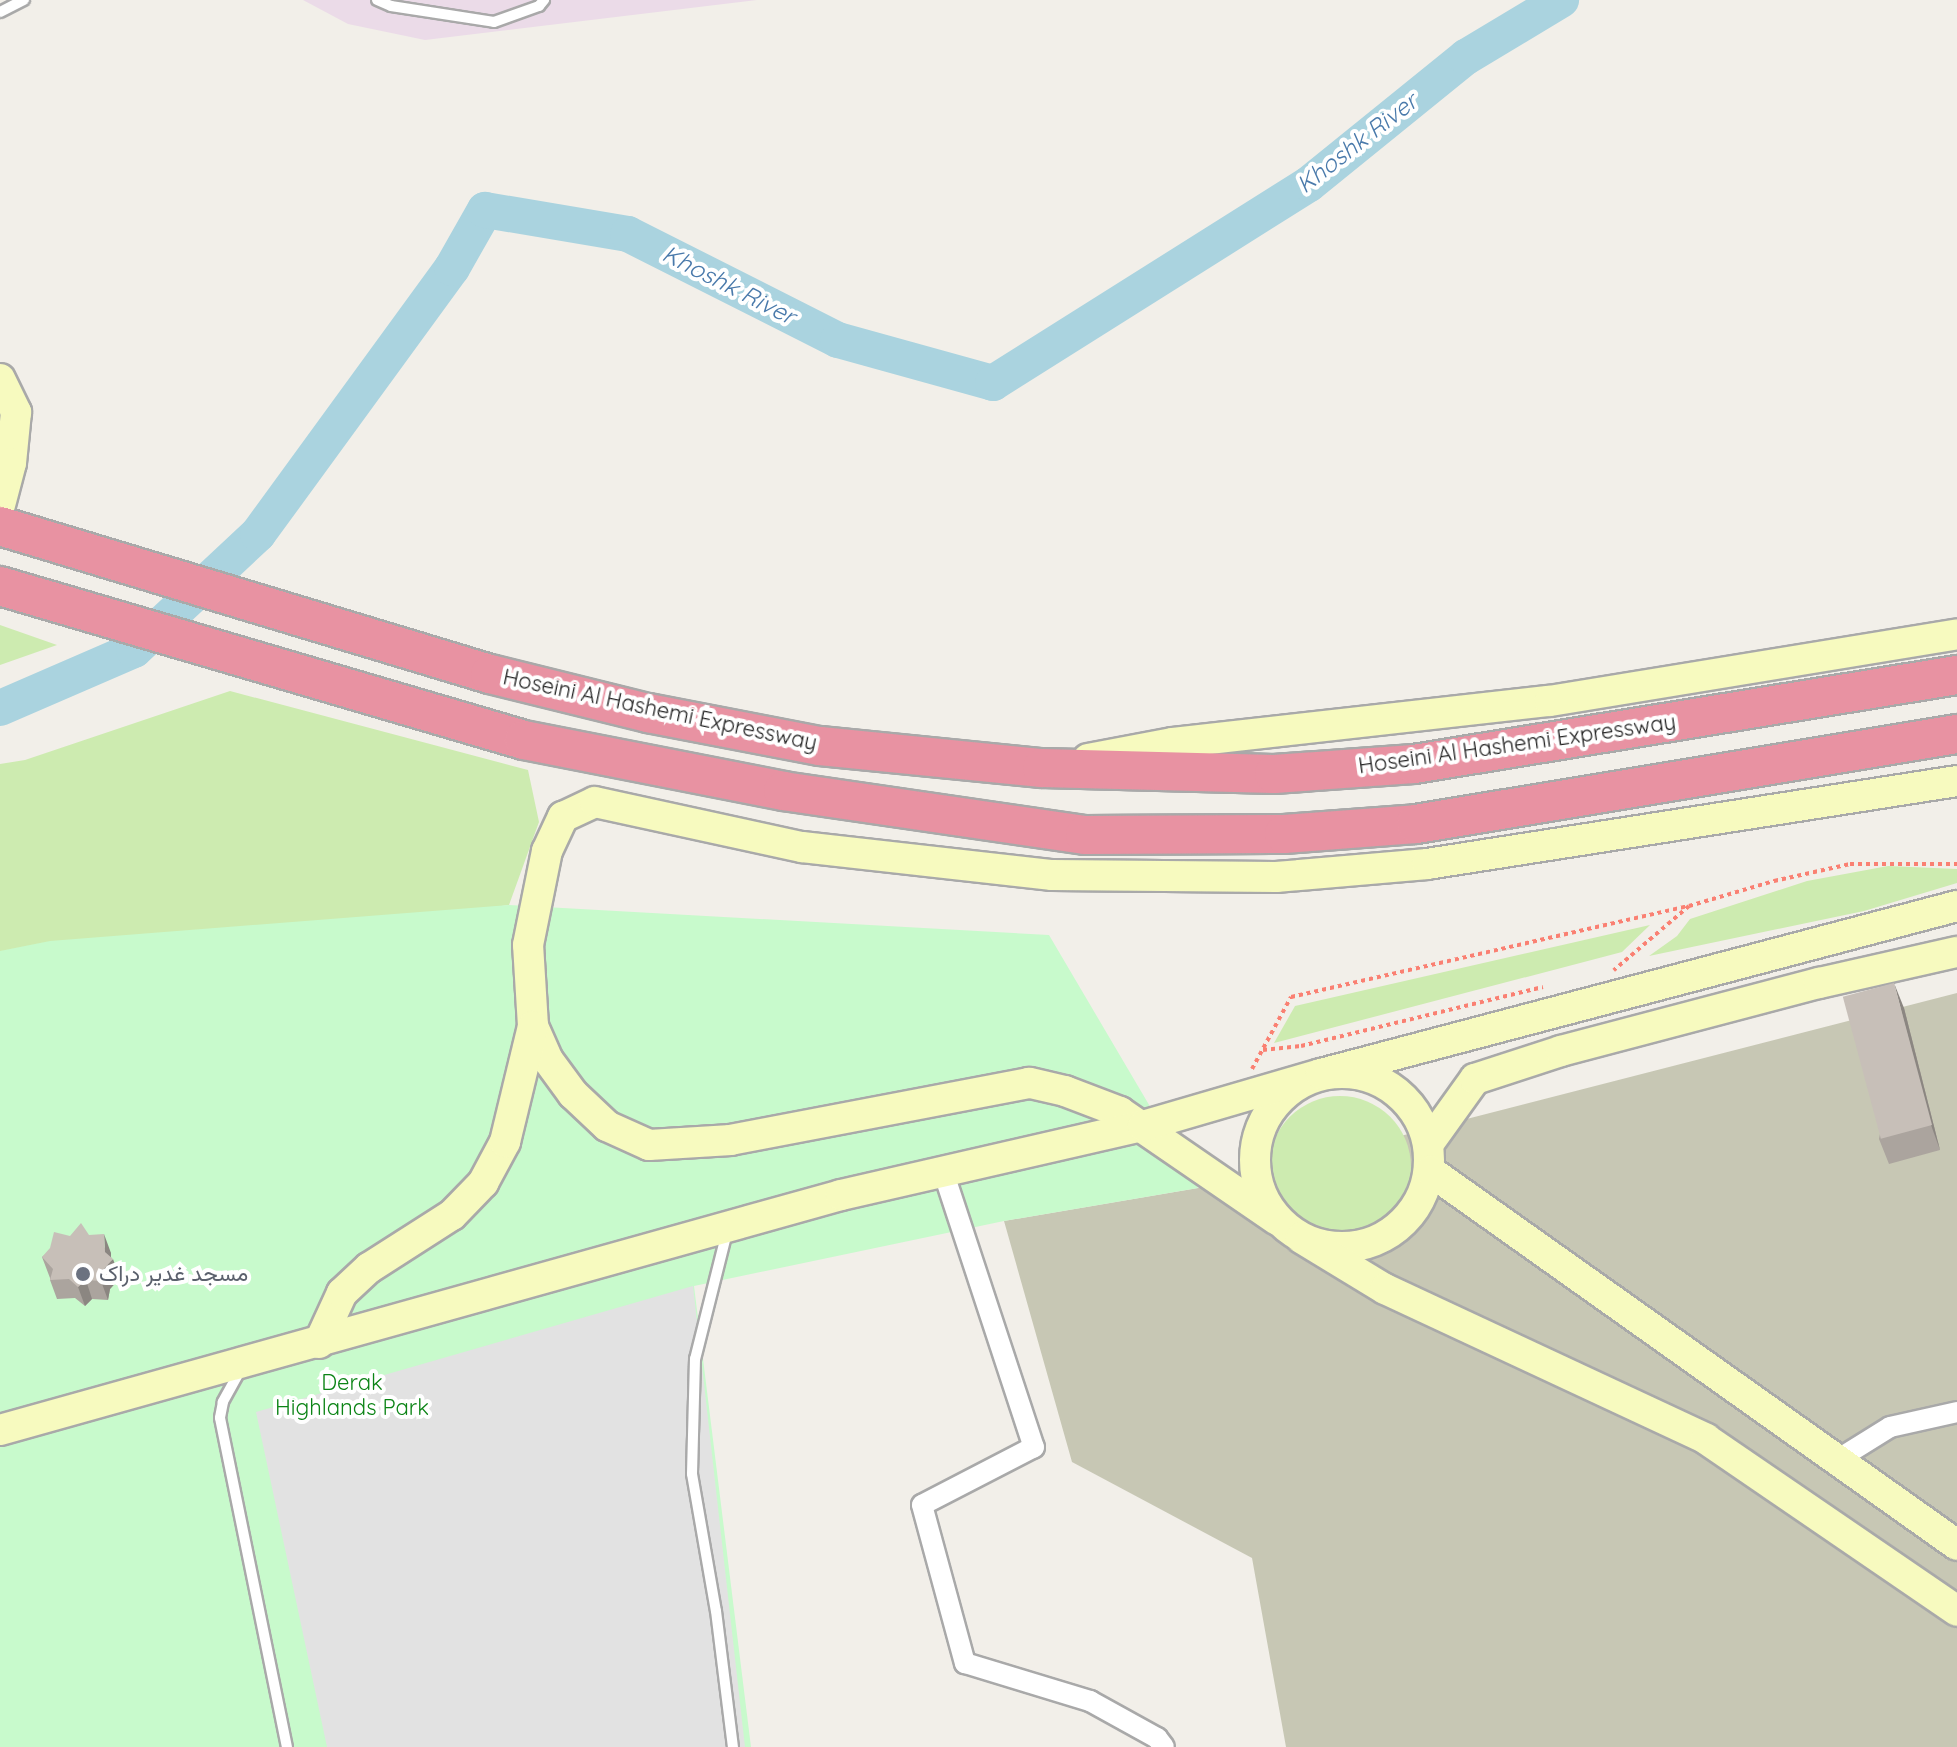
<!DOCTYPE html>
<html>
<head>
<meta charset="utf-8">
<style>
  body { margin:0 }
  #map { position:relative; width:1957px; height:1747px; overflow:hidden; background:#f2efe9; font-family:Quicksand,Vazirmatn,sans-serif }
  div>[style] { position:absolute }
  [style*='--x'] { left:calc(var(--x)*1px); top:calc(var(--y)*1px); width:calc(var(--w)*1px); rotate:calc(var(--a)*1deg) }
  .industrial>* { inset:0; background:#ebdbe8 }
  .construction>* { inset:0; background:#c7c7b4 }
  .grass>* { inset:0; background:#cdebb0 }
  .round { border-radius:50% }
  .park>* { inset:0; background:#c8facc }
  .parking>* { inset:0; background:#e2e2e2 }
  .river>* { height:36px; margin:-18px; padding:0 18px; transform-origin:18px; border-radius:18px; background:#aad3df }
  .path>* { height:4px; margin-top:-2px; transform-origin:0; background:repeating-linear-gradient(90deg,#fa8072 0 4px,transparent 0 8px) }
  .roads { filter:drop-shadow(2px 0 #a9a9a9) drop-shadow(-2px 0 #a9a9a9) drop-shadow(0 2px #a9a9a9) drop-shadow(0 -2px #a9a9a9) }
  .lane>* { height:10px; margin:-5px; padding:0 5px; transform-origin:5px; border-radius:5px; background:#fff }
  .street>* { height:20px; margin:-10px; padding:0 10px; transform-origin:10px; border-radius:10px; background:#fff }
  .secondary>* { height:30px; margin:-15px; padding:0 15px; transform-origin:15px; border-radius:15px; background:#f7fabf }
  .secondary>.ring { margin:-15px; padding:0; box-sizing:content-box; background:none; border:30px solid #f7fabf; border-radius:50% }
  .highway>* { height:38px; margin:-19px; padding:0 19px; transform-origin:19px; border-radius:19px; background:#e892a2 }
  .wall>* { inset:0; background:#aba49e }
  .shaded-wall>* { inset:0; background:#8b8681 }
  .building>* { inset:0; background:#c7bfb8; transform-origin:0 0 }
  .dots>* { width:22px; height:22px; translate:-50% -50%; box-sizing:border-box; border:4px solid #fff; border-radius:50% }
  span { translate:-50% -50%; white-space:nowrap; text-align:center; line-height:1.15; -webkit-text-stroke:8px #fff; paint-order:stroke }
  .street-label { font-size:22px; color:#222 }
  .worship-label { font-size:22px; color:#5b616d }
  .left { translate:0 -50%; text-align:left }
  .park-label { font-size:22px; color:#0c8416 }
  .water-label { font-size:24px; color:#4a7aab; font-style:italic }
</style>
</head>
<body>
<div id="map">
  <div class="industrial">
    <div style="clip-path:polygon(303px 0,757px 0,425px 40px,348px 24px)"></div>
  </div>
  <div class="construction">
    <div style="clip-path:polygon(1957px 993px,1957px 1747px,1286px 1747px,1252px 1558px,1072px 1462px,1004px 1221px,1198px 1188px)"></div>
  </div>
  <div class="grass">
    <div style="clip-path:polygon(0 625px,57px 645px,0 665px)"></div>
    <div style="clip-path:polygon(230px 691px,528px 770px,539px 822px,509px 905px,251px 940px,0 1115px,0 764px,25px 760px)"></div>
    <div style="clip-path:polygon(1888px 866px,1957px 869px,1957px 883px,1864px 911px,1649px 956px,1677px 936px,1690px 919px,1807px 881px)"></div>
    <div style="clip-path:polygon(1650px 925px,1622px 952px,1274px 1043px,1295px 1006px)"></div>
    <div class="round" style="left:1269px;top:1096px;width:142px;height:142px"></div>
  </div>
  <div class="park">
    <div style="clip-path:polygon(509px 905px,1049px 935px,1198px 1188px,1004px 1221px,694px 1286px,751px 1747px,0 1747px,0 951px,50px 941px)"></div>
  </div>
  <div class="parking">
    <div style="clip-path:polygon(693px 1286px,745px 1747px,327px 1747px,256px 1412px)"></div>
  </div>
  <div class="river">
    <div style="--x:0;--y:708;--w:146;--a:-23.4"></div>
    <div style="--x:134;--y:650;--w:170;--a:-43.1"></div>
    <div style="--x:258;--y:534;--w:329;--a:-53.9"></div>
    <div style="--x:452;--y:268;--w:67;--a:-60.4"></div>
    <div style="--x:485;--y:210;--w:145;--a:9.5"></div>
    <div style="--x:628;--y:234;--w:235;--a:26.8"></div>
    <div style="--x:838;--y:340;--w:161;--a:15.5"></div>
    <div style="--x:993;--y:383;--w:373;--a:-32.2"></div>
    <div style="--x:1309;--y:184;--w:202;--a:-39"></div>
    <div style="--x:1466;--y:57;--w:111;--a:-31"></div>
  </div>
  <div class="path">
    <div style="--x:1689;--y:906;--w:89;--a:-16.4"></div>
    <div style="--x:1774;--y:881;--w:78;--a:-12.6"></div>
    <div style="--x:1850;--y:864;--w:107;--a:0"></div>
    <div style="--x:1263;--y:1050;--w:38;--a:-6"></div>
    <div style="--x:1301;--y:1046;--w:249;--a:-13.7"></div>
    <div style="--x:1252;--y:1069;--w:82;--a:-61.6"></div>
    <div style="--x:1291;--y:997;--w:408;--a:-12.9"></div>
    <div style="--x:1689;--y:906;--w:99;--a:139.5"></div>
  </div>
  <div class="roads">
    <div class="lane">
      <div style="--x:377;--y:0;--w:15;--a:23"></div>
      <div style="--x:391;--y:6;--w:104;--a:8.8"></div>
      <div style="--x:494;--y:22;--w:48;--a:-19.6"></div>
      <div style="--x:539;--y:6;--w:8;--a:-50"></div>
      <div style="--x:0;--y:12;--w:27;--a:-27"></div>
      <div style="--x:727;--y:1232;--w:131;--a:104.1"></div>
      <div style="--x:695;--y:1359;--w:115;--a:91.5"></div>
      <div style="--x:692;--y:1474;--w:139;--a:80.1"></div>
      <div style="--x:716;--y:1611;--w:137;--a:82.9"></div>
      <div style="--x:241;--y:1369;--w:38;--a:119"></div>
      <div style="--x:223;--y:1402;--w:16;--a:101"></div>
      <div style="--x:220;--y:1418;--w:336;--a:78.5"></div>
    </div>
    <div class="street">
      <div style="--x:943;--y:1171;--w:291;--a:71.8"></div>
      <div style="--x:1034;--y:1447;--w:126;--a:152.6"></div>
      <div style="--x:922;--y:1505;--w:164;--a:74.8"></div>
      <div style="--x:965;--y:1663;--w:131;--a:16.9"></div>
      <div style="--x:1090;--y:1701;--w:77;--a:28.9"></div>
      <div style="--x:1157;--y:1738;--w:11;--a:52"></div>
      <div style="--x:1837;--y:1460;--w:62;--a:-31.9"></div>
      <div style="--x:1890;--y:1427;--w:69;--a:-12.6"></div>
    </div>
    <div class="secondary">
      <div style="--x:0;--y:379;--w:37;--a:64"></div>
      <div style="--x:16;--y:412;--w:51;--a:95.6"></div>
      <div style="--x:11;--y:463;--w:43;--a:104.7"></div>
      <div style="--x:1088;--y:759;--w:86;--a:-10.7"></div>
      <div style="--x:1173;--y:743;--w:379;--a:-6.4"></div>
      <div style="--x:1550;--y:701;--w:412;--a:-9.3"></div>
      <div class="ring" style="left:1255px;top:1073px;width:144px;height:144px"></div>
      <div style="--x:1429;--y:1143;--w:79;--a:-54.3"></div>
      <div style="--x:1475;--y:1079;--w:90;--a:-18"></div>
      <div style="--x:1561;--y:1051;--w:267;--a:-14.8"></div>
      <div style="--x:1819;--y:983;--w:141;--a:-12.7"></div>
      <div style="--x:1430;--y:1171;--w:646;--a:35.36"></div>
      <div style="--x:1277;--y:1220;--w:191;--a:-145.5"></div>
      <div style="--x:1120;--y:1112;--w:59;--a:-159.1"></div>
      <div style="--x:1065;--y:1091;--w:37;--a:-167"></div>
      <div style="--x:1029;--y:1083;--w:303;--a:169.2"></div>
      <div style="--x:731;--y:1140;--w:82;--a:176.5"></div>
      <div style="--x:649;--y:1145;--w:46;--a:-155.7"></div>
      <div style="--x:607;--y:1126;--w:47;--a:-136.7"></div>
      <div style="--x:573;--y:1094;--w:42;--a:-126.3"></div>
      <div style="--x:548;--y:1060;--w:37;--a:-114"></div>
      <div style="--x:533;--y:1026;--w:81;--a:-93.5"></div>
      <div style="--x:528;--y:945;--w:96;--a:-78.6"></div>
      <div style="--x:547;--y:851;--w:38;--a:-65"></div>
      <div style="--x:563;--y:817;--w:35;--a:-25"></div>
      <div style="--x:595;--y:802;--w:212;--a:12.3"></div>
      <div style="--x:802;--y:847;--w:252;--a:6.4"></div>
      <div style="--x:1052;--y:875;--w:224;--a:0.5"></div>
      <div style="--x:1276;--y:877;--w:152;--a:-4.9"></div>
      <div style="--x:1427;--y:864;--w:536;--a:-8.9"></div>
      <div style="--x:1301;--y:1238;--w:98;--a:31.3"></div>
      <div style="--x:1385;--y:1289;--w:354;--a:25"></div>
      <div style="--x:1706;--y:1439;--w:304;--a:34.4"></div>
      <div style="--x:319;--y:1343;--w:55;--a:-65.3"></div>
      <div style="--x:342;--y:1293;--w:37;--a:-43"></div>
      <div style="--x:369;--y:1268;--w:98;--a:-32.6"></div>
      <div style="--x:452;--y:1215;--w:45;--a:-45.9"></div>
      <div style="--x:483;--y:1183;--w:47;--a:-61.8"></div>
      <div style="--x:505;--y:1142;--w:119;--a:-76.4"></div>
      <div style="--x:0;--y:1430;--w:873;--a:-15.61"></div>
      <div style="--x:841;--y:1195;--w:310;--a:-12.9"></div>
      <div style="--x:1143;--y:1126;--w:185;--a:-16.3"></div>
      <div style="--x:1321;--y:1074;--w:658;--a:-14.8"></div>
    </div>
    <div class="highway">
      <div style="--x:0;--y:526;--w:512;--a:16.81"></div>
      <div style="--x:490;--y:674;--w:163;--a:13.9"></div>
      <div style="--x:648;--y:713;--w:175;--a:10.9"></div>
      <div style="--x:820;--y:746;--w:223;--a:5.7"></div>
      <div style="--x:1042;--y:768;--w:232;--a:1.5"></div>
      <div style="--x:1274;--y:774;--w:140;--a:-4.1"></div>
      <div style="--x:1414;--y:764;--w:550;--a:-9.31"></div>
      <div style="--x:0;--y:586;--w:546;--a:16.38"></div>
      <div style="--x:524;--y:740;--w:264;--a:11.1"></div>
      <div style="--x:783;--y:791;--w:305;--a:8.3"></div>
      <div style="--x:1085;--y:835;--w:199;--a:-0.3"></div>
      <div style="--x:1284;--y:834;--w:132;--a:-4.3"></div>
      <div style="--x:1416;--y:824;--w:548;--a:-9.45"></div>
    </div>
  </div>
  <div class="wall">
    <div style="clip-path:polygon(1904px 1008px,1940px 1150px,1889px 1164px,1879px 1139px)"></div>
    <div style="clip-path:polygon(89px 1235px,111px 1253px,111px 1257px,120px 1278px,110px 1289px,108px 1300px,92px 1299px,85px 1306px,75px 1298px,57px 1299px,50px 1280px,50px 1278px,42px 1257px,70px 1236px)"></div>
  </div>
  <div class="shaded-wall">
    <div style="clip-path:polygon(1894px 983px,1904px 1008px,1940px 1150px,1931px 1125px)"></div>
    <div style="clip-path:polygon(104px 1234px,111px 1253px,111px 1261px,113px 1259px,120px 1278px,110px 1289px,108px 1300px,101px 1281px,105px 1252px)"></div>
    <div style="clip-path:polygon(86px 1280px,92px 1299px,85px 1306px,78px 1287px)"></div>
  </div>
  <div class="building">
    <div style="left:1894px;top:983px;width:147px;height:53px;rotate:75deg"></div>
    <div style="clip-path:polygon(81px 1223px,89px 1235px,104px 1234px,105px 1252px,113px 1259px,103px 1270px,101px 1281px,86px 1280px,78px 1287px,69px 1279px,50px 1280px,53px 1269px,42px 1257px,50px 1248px,54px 1232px,70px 1236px)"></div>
  </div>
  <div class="dots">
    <div style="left:83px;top:1274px;background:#6b7280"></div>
  </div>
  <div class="street-label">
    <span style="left:660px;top:710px;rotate:12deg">Hoseini Al Hashemi Expressway</span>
    <span style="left:1517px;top:744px;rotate:-8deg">Hoseini Al Hashemi Expressway</span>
  </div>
  <div class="worship-label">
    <span class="left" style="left:99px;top:1274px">مسجد غدیر دراک</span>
  </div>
  <div class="park-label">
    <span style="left:352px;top:1395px">Derak<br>Highlands Park</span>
  </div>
  <div class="water-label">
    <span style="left:1357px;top:143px;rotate:-38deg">Khoshk River</span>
    <span style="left:729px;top:285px;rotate:27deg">Khoshk River</span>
  </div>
</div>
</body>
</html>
